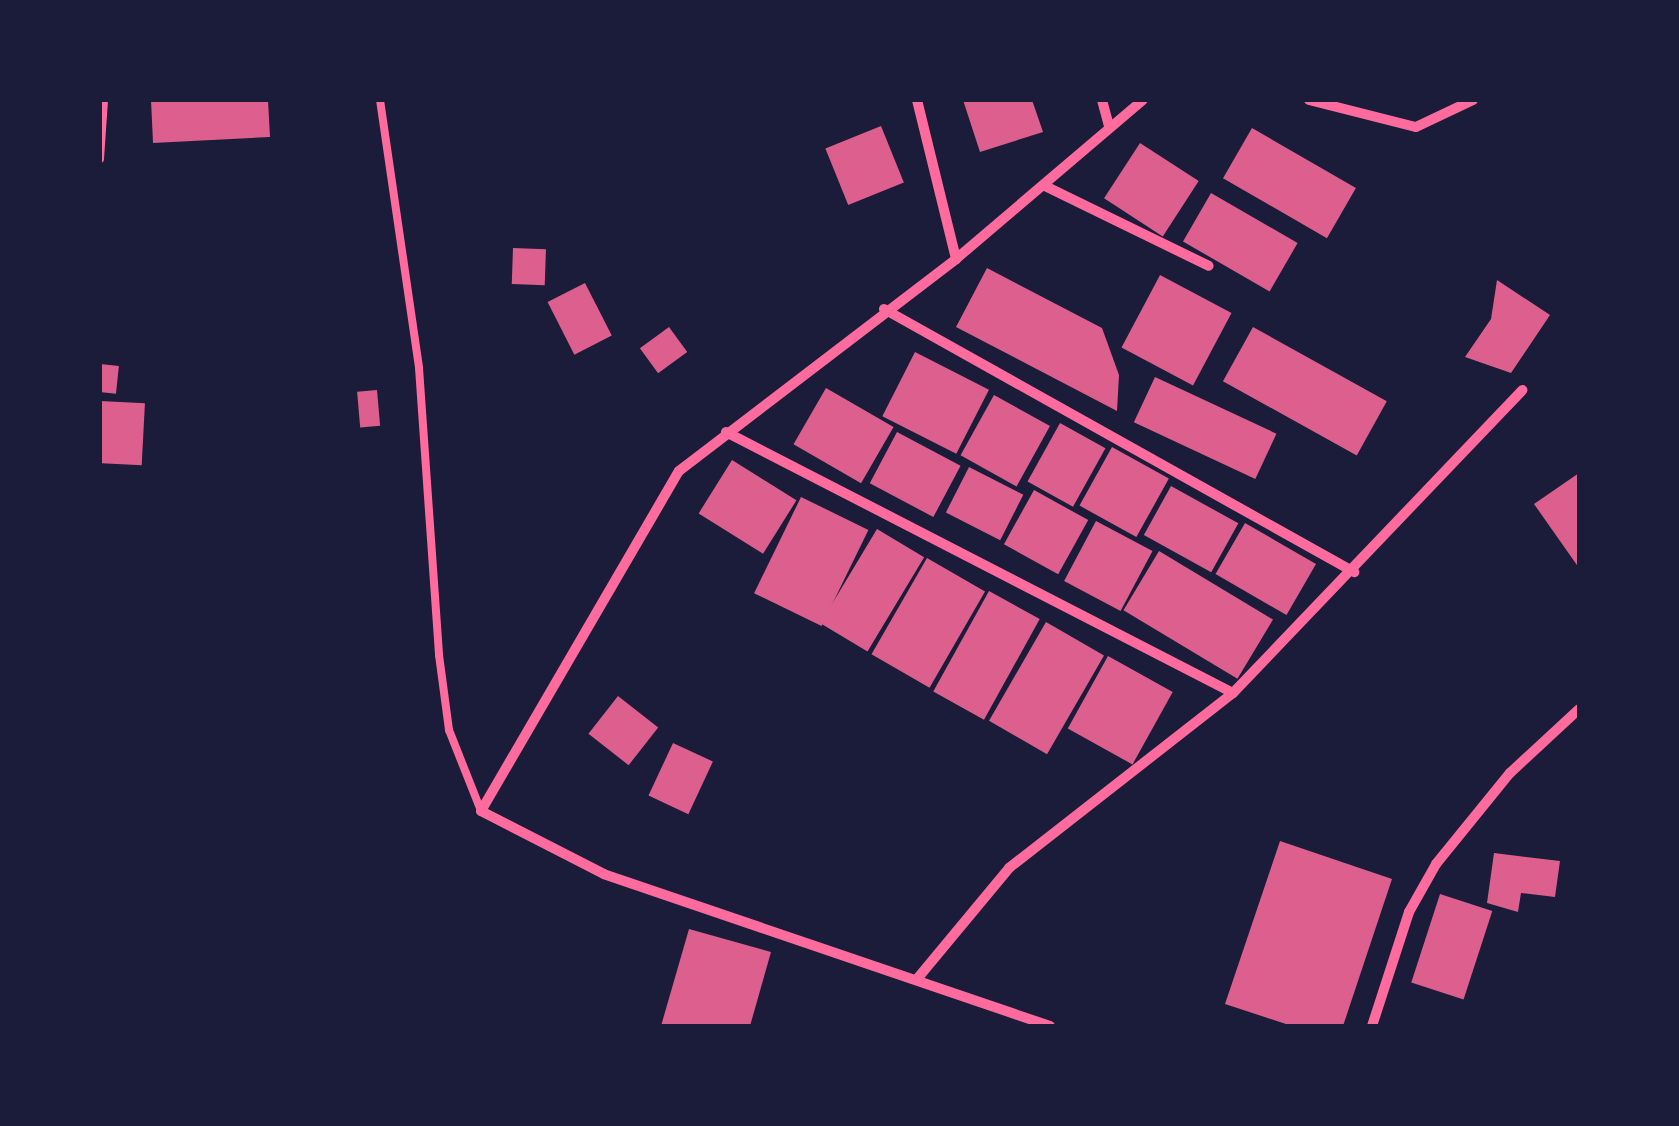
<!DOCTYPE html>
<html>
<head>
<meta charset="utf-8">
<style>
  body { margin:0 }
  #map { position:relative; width:1679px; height:1126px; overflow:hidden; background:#1b1b3a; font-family:"Asap Condensed",sans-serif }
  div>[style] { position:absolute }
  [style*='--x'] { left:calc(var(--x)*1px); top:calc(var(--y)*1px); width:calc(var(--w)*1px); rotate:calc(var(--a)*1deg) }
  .building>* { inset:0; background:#dd5f8e; transform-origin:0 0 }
  .service>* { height:8px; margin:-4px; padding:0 4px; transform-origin:4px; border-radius:4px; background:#ff6b9d }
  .minor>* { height:10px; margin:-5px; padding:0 5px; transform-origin:5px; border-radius:5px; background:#ff6b9d }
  span { translate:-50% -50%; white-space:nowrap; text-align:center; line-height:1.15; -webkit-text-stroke:8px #1b1b3a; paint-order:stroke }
  .frame { position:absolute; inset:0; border:102px solid #1b1b3a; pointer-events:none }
</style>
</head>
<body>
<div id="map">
  <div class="building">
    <div style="clip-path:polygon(151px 100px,268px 100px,270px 137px,153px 143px)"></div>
    <div style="clip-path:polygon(963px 100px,1032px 100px,1043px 132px,980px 152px)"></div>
    <div style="left:881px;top:126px;width:61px;height:60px;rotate:68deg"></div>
    <div style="left:1252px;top:128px;width:120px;height:58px;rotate:30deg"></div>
    <div style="left:1140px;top:143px;width:70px;height:66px;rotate:33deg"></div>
    <div style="left:1211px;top:193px;width:100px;height:56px;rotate:30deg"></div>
    <div style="left:513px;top:248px;width:33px;height:36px;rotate:2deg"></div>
    <div style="clip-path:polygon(987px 268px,1102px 328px,1119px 375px,1117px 411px,956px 327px)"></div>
    <div style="left:1160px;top:275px;width:81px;height:82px;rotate:28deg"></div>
    <div style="clip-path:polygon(1497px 280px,1550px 315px,1511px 373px,1465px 357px,1491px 319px)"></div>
    <div style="left:585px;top:283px;width:59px;height:42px;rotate:63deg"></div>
    <div style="left:669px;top:327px;width:31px;height:36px;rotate:54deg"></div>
    <div style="left:1253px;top:327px;width:153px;height:62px;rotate:29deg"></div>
    <div style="left:915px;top:352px;width:83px;height:72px;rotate:27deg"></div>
    <div style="left:100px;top:364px;width:19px;height:28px;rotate:6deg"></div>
    <div style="left:1155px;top:377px;width:134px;height:50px;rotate:25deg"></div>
    <div style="left:826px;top:388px;width:78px;height:65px;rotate:30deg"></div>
    <div style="left:377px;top:390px;width:36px;height:20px;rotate:85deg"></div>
    <div style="left:994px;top:395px;width:64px;height:69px;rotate:29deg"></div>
    <div style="left:100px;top:401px;width:45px;height:62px;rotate:3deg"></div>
    <div style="left:1060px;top:423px;width:52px;height:67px;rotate:29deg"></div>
    <div style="left:897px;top:432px;width:72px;height:58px;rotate:28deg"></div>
    <div style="left:1112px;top:447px;width:65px;height:67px;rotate:29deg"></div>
    <div style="left:732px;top:460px;width:76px;height:63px;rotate:32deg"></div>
    <div style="left:969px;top:467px;width:61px;height:51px;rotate:27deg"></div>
    <div style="clip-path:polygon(1579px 473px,1579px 568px,1534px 504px)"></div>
    <div style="left:1171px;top:486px;width:77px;height:56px;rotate:29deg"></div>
    <div style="left:1034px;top:490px;width:62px;height:62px;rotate:29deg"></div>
    <div style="left:801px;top:497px;width:75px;height:107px;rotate:26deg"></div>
    <div style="left:1096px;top:521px;width:64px;height:68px;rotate:28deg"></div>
    <div style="left:1245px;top:523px;width:82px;height:59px;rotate:30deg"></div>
    <div style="left:877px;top:529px;width:55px;height:110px;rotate:31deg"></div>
    <div style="left:1159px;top:551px;width:133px;height:69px;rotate:31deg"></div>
    <div style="left:927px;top:558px;width:67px;height:111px;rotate:30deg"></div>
    <div style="left:989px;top:591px;width:58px;height:115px;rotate:29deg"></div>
    <div style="left:1046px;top:622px;width:67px;height:114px;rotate:30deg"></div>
    <div style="left:1108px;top:656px;width:74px;height:83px;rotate:29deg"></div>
    <div style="left:618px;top:696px;width:51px;height:48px;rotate:38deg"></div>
    <div style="left:673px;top:743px;width:44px;height:58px;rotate:25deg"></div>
    <div style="clip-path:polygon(1280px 841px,1392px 879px,1343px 1026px,1292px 1026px,1225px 1004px)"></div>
    <div style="clip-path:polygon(1494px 853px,1560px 861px,1555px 897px,1521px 893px,1518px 912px,1487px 903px)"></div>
    <div style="left:1440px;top:894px;width:55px;height:93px;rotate:18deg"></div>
    <div style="clip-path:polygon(689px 929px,771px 952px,750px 1026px,661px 1026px)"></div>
  </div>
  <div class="service">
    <div style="--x:380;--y:100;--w:271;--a:81.7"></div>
    <div style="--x:419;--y:368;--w:288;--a:86"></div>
    <div style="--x:439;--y:655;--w:76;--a:82.4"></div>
    <div style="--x:449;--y:730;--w:87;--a:68.4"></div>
    <div style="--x:100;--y:159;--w:59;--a:-86.1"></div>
  </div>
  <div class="minor">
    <div style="--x:917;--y:100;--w:164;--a:76.2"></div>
    <div style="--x:1102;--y:100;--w:28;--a:75"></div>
    <div style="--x:1309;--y:100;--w:110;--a:14.2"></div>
    <div style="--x:1416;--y:127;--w:63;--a:-25.3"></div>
    <div style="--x:1045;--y:186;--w:182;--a:26"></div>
    <div style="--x:884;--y:309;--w:539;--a:29.23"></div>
    <div style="--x:726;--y:432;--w:570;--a:27.24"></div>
    <div style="--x:917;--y:979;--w:144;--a:-50.3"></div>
    <div style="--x:1009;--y:868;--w:284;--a:-38"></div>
    <div style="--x:1233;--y:693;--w:419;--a:-46.3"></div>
    <div style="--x:1050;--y:1026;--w:471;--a:-161.2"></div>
    <div style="--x:604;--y:874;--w:138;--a:-152.9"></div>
    <div style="--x:481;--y:811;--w:393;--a:-59.8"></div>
    <div style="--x:679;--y:471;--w:349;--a:-37.4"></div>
    <div style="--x:956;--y:259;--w:245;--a:-40.4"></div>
    <div style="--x:1372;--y:1026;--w:120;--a:-72"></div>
    <div style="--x:1409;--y:912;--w:55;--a:-60.6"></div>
    <div style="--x:1436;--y:864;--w:117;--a:-50.9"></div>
    <div style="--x:1510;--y:773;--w:94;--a:-42.8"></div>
  </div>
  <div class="frame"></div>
</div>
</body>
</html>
